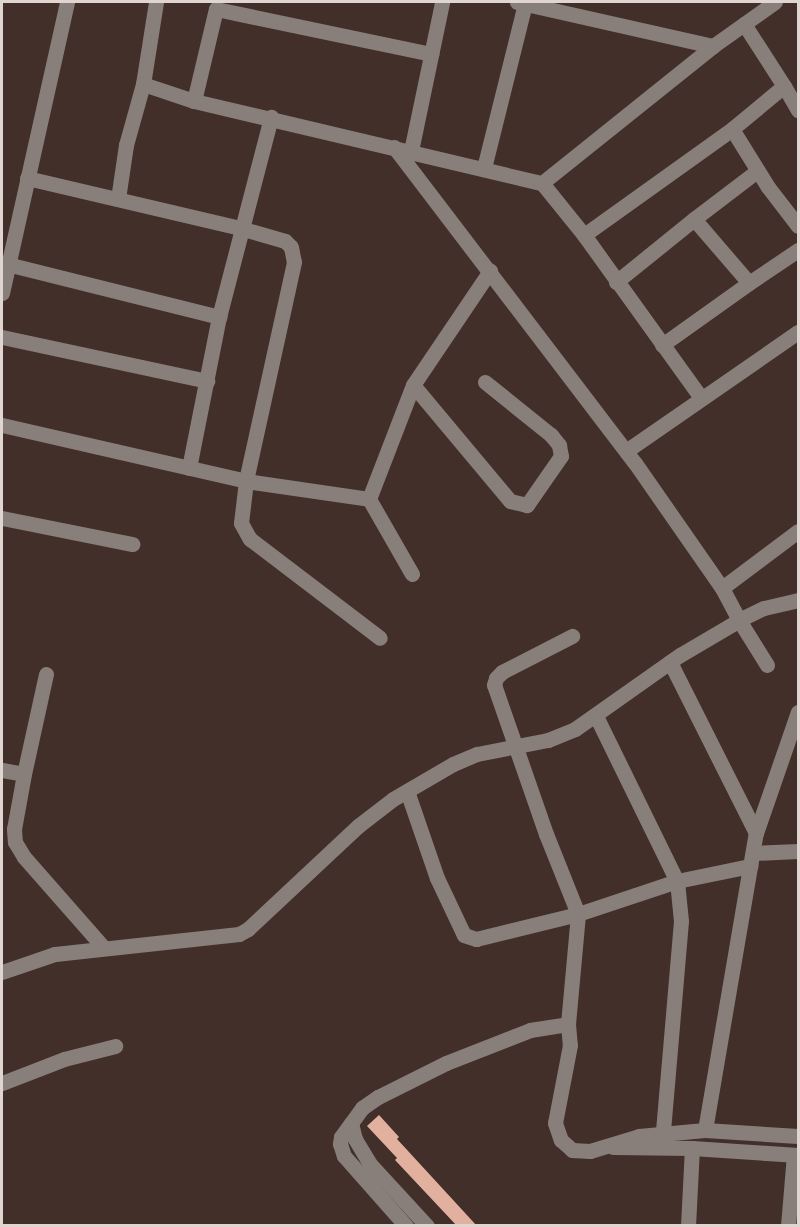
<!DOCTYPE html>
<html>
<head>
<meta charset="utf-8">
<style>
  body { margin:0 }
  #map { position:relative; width:800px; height:1227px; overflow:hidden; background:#422f29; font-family:Literata,serif }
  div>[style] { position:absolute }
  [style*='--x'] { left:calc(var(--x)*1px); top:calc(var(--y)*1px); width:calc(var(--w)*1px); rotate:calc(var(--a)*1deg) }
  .building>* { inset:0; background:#e2b09f }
  .minor>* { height:15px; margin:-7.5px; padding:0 7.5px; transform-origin:7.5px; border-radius:7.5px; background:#887f7b }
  span { translate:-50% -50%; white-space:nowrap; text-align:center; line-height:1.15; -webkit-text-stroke:6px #221a17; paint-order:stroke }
  .frame { position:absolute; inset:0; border:3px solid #e1d5d1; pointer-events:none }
</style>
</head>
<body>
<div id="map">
  <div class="building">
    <div style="clip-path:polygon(379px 1115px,399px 1137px,397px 1139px,477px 1226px,457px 1226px,395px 1160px,397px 1158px,367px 1126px)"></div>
  </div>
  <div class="minor">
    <div style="--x:156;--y:2;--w:83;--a:99"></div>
    <div style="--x:143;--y:84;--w:54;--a:18.4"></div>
    <div style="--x:194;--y:101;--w:358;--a:13.3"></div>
    <div style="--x:542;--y:183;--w:219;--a:-38.7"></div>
    <div style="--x:713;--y:46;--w:76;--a:-35.4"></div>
    <div style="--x:517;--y:2;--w:201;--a:12.7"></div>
    <div style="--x:744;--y:24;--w:74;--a:57.2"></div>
    <div style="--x:194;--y:101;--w:95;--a:-76.6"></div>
    <div style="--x:216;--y:9;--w:220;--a:11.8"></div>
    <div style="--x:732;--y:129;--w:68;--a:58.2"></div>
    <div style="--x:768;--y:187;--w:49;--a:52.4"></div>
    <div style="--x:394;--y:147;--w:397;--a:52.7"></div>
    <div style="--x:635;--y:463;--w:152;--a:55.2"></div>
    <div style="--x:722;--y:588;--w:36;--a:62"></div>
    <div style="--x:739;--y:620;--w:53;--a:58.1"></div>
    <div style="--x:411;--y:151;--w:152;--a:-78.2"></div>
    <div style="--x:484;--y:168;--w:169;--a:-76"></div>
    <div style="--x:27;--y:178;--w:219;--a:13.2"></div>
    <div style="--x:240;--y:228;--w:47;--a:16.1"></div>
    <div style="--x:285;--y:241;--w:8;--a:45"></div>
    <div style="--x:291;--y:247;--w:15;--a:79"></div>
    <div style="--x:294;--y:262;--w:224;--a:102.4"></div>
    <div style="--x:246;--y:481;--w:42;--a:96.8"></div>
    <div style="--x:241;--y:523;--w:18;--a:61"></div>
    <div style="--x:250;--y:539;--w:163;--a:37.3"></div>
    <div style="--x:542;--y:183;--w:67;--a:51.1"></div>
    <div style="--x:584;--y:235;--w:182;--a:-35.6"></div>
    <div style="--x:732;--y:129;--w:67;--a:-39.6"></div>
    <div style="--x:784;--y:86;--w:28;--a:60"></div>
    <div style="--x:118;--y:199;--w:55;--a:-81.6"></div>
    <div style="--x:126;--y:145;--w:63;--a:-74.4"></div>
    <div style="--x:694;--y:219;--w:79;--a:-37.3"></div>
    <div style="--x:584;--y:235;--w:201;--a:54.3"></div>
    <div style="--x:7;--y:264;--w:219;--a:14"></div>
    <div style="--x:616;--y:282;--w:100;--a:-38.9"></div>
    <div style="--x:694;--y:219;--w:84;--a:49.3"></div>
    <div style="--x:749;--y:283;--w:59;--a:-34"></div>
    <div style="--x:2;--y:293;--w:298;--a:-77.4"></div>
    <div style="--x:2;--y:337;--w:210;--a:12.1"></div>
    <div style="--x:662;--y:345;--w:107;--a:-35.5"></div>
    <div style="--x:485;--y:382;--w:85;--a:38.8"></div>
    <div style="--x:551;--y:435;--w:13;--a:51"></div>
    <div style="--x:559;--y:445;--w:11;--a:80"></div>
    <div style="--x:561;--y:456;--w:60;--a:124.8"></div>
    <div style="--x:527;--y:505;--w:17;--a:-167"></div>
    <div style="--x:510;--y:501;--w:151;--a:-129.9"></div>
    <div style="--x:413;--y:385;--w:138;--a:-56"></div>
    <div style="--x:2;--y:425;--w:250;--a:12.9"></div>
    <div style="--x:246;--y:481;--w:124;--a:8.3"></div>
    <div style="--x:626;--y:451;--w:209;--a:-34.7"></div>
    <div style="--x:189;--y:468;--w:154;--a:-78.8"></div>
    <div style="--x:219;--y:317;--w:207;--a:-75.4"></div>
    <div style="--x:2;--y:518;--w:133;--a:11.3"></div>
    <div style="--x:412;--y:574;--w:86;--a:-119.8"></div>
    <div style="--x:369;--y:499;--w:122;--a:-68.9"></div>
    <div style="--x:722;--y:588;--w:95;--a:-36.9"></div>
    <div style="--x:670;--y:662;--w:191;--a:63.3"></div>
    <div style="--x:46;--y:674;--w:102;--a:102.4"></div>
    <div style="--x:24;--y:774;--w:56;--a:100.3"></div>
    <div style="--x:14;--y:829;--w:13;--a:86"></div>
    <div style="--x:15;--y:842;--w:17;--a:59"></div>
    <div style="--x:24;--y:857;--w:121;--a:48.7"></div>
    <div style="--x:596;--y:716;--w:184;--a:63.9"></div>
    <div style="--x:677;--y:881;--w:40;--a:84.3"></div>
    <div style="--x:681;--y:921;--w:213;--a:94.9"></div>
    <div style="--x:2;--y:770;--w:22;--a:10"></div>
    <div style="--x:407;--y:791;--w:92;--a:71"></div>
    <div style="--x:437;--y:878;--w:63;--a:64.7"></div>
    <div style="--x:464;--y:935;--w:13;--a:18"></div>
    <div style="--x:476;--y:939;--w:105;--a:-13.8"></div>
    <div style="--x:578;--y:914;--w:86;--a:-111.8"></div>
    <div style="--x:546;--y:834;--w:158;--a:-109.2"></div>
    <div style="--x:494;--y:685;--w:7;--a:-74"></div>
    <div style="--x:496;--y:678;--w:8;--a:-45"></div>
    <div style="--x:502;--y:672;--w:79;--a:-27.2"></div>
    <div style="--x:753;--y:853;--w:45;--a:-2.5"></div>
    <div style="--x:2;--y:972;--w:56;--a:-18.8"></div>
    <div style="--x:55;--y:954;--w:185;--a:-6.2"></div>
    <div style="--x:239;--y:934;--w:10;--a:-29"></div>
    <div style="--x:248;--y:929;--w:151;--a:-43.1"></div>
    <div style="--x:358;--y:826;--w:44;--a:-37.6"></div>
    <div style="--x:393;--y:799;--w:69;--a:-30.3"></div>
    <div style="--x:453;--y:764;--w:26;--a:-23"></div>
    <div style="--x:477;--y:754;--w:72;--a:-11.2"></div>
    <div style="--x:548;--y:740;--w:29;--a:-22"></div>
    <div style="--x:575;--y:729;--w:128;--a:-35.2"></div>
    <div style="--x:680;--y:655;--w:71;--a:-30.5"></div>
    <div style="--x:741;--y:619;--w:25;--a:-26"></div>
    <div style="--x:764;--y:608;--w:35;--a:-13"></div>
    <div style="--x:568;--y:1024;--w:110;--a:-84.8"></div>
    <div style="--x:578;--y:914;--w:104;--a:-18.4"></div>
    <div style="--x:677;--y:881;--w:75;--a:-11.6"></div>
    <div style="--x:2;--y:1083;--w:66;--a:-21.2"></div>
    <div style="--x:64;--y:1059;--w:53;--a:-14.3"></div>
    <div style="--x:351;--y:1123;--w:16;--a:76"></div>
    <div style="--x:355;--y:1139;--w:29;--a:59"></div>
    <div style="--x:370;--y:1164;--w:84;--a:47.4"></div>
    <div style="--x:705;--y:1130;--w:301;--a:-80.3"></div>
    <div style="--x:756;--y:833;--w:128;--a:-70.9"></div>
    <div style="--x:613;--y:1147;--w:79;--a:0.7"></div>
    <div style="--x:692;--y:1148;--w:106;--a:3.8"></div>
    <div style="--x:406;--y:1226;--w:94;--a:-131.5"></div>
    <div style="--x:344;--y:1156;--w:13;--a:-108"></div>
    <div style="--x:340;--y:1144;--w:7;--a:-82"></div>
    <div style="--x:341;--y:1137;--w:36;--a:-54"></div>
    <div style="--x:362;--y:1108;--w:19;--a:-35"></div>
    <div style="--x:378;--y:1097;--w:76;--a:-26.6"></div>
    <div style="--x:446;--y:1063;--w:90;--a:-21.4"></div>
    <div style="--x:530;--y:1030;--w:38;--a:-9"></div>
    <div style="--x:568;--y:1024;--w:21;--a:85"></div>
    <div style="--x:570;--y:1045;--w:79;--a:100.9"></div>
    <div style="--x:555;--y:1123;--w:18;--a:71"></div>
    <div style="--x:561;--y:1140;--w:15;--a:42"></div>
    <div style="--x:572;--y:1150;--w:18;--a:3"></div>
    <div style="--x:590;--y:1151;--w:51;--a:-17"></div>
    <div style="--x:639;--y:1136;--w:66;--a:-5.2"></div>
    <div style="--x:705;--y:1130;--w:93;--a:3.7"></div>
    <div style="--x:688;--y:1226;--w:78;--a:-87.1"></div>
    <div style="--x:788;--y:1226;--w:71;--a:-85.2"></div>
  </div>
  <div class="frame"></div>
</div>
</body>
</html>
